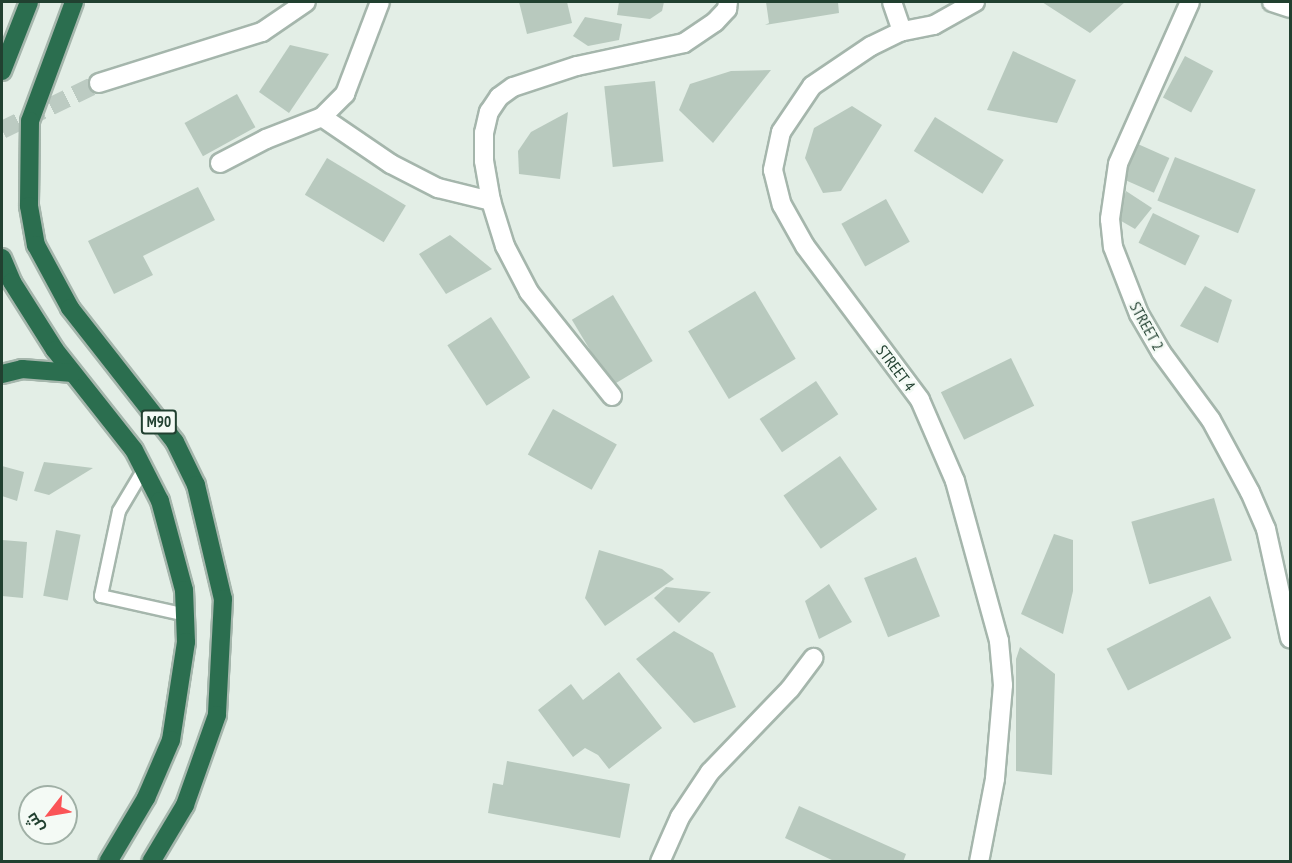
<!DOCTYPE html>
<html>
<head>
<meta charset="utf-8">
<style>
  body { margin:0 }
  #map { position:relative; width:1292px; height:863px; overflow:hidden; background:#e3eee6; font-family:"PT Sans Narrow",Cairo,sans-serif }
  div>[style] { position:absolute }
  [style*='--x'] { left:calc(var(--x)*1px); top:calc(var(--y)*1px); width:calc(var(--w)*1px); rotate:calc(var(--a)*1deg) }
  .building>* { inset:0; background:#b8c9be; transform-origin:0 0 }
  .street-tunnel>* { height:18px; margin-top:-9px; transform-origin:0; background:repeating-linear-gradient(90deg,#bccbc2 0 18px,transparent 0 27px) }
  .roads { filter:drop-shadow(2px 0 #a5b6ac) drop-shadow(-2px 0 #a5b6ac) drop-shadow(0 2px #a5b6ac) drop-shadow(0 -2px #a5b6ac) }
  .lane>* { height:12px; margin:-6px; padding:0 6px; transform-origin:6px; border-radius:6px; background:#fff }
  .street>* { height:18px; margin:-9px; padding:0 9px; transform-origin:9px; border-radius:9px; background:#fff }
  .secondary>* { height:18px; margin:-9px; padding:0 9px; transform-origin:9px; border-radius:9px; background:#fff }
  .highway>* { height:18px; margin:-9px; padding:0 9px; transform-origin:9px; border-radius:9px; background:#2b6e4f }
  span { translate:-50% -50%; white-space:nowrap; text-align:center; line-height:1.15; -webkit-text-stroke:5px #f4faf5; paint-order:stroke }
  .shield-label span { padding:2px 4px; background:#f4faf5; border:2px solid; border-radius:4px; -webkit-text-stroke-width:0 }
  .shield-label { font-size:15px; color:#214030; font-weight:700 }
  .street-label { font-size:16px; color:#214030 }
  .frame { position:absolute; inset:0; border:3px solid #214030; pointer-events:none }
  .north { position:absolute; left:18px; top:785px; width:60px; height:60px; box-sizing:border-box; background:#f4faf5; border:2px solid #a0b0a6; border-radius:50%; rotate:239deg; font-size:16px; font-weight:700; line-height:24px; text-align:center; color:#214030 }
  .north::after { content:''; display:block; margin:auto; width:21px; height:27px; background:#fa5457; clip-path:polygon(50% 0,100% 100%,50% 72%,0 100%) }
</style>
</head>
<body>
<div id="map">
  <div class="building">
    <div style="clip-path:polygon(519px 2px,567px 2px,572px 23px,527px 34px)"></div>
    <div style="clip-path:polygon(619px 2px,664px 2px,662px 11px,650px 19px,617px 15px)"></div>
    <div style="clip-path:polygon(766px 2px,838px 2px,839px 13px,765px 25px,769px 23px)"></div>
    <div style="clip-path:polygon(1042px 2px,1125px 2px,1090px 33px)"></div>
    <div style="clip-path:polygon(585px 17px,622px 24px,619px 40px,588px 46px,573px 36px)"></div>
    <div style="clip-path:polygon(290px 45px,329px 54px,289px 113px,259px 92px)"></div>
    <div style="clip-path:polygon(1013px 51px,1076px 80px,1057px 123px,987px 110px)"></div>
    <div style="left:1185px;top:56px;width:32px;height:47px;rotate:28deg"></div>
    <div style="clip-path:polygon(771px 70px,713px 143px,679px 110px,690px 84px,731px 71px)"></div>
    <div style="left:655px;top:81px;width:81px;height:51px;rotate:84deg"></div>
    <div style="left:237px;top:94px;width:38px;height:60px;rotate:61deg"></div>
    <div style="clip-path:polygon(852px 106px,882px 125px,841px 191px,823px 193px,805px 158px,814px 128px)"></div>
    <div style="clip-path:polygon(568px 112px,560px 179px,519px 174px,518px 151px,531px 132px)"></div>
    <div style="left:935px;top:117px;width:81px;height:40px;rotate:32deg"></div>
    <div style="left:1131px;top:141px;width:42px;height:38px;rotate:24deg"></div>
    <div style="left:1175px;top:157px;width:87px;height:47px;rotate:22deg"></div>
    <div style="left:327px;top:158px;width:92px;height:43px;rotate:31deg"></div>
    <div style="clip-path:polygon(198px 187px,215px 220px,143px 256px,153px 275px,114px 294px,88px 241px)"></div>
    <div style="clip-path:polygon(1126px 191px,1152px 208px,1135px 229px,1116px 218px)"></div>
    <div style="left:886px;top:199px;width:49px;height:51px;rotate:61deg"></div>
    <div style="left:1153px;top:213px;width:52px;height:33px;rotate:26deg"></div>
    <div style="clip-path:polygon(450px 235px,492px 269px,446px 294px,419px 254px)"></div>
    <div style="clip-path:polygon(1205px 286px,1232px 300px,1218px 343px,1180px 326px)"></div>
    <div style="left:755px;top:291px;width:79px;height:78px;rotate:59deg"></div>
    <div style="left:613px;top:295px;width:77px;height:48px;rotate:59deg"></div>
    <div style="left:491px;top:317px;width:72px;height:52px;rotate:57deg"></div>
    <div style="left:1011px;top:358px;width:53px;height:78px;rotate:64deg"></div>
    <div style="left:816px;top:381px;width:40px;height:68px;rotate:56deg"></div>
    <div style="left:553px;top:409px;width:73px;height:52px;rotate:29deg"></div>
    <div style="left:840px;top:456px;width:65px;height:69px;rotate:55deg"></div>
    <div style="clip-path:polygon(44px 462px,93px 468px,49px 495px,34px 491px)"></div>
    <div style="clip-path:polygon(2px 466px,24px 472px,17px 501px,2px 496px)"></div>
    <div style="left:1214px;top:498px;width:65px;height:86px;rotate:74deg"></div>
    <div style="left:56px;top:530px;width:25px;height:67px;rotate:11deg"></div>
    <div style="clip-path:polygon(1054px 534px,1073px 540px,1073px 591px,1063px 634px,1021px 614px)"></div>
    <div style="clip-path:polygon(2px 540px,27px 542px,23px 598px,2px 596px)"></div>
    <div style="clip-path:polygon(599px 550px,662px 569px,674px 579px,605px 626px,585px 598px)"></div>
    <div style="left:916px;top:557px;width:64px;height:56px;rotate:68deg"></div>
    <div style="clip-path:polygon(829px 584px,852px 622px,819px 639px,805px 601px)"></div>
    <div style="clip-path:polygon(666px 587px,711px 592px,679px 623px,654px 598px)"></div>
    <div style="left:1210px;top:596px;width:47px;height:116px;rotate:63deg"></div>
    <div style="clip-path:polygon(674px 631px,713px 653px,736px 707px,694px 723px,636px 659px)"></div>
    <div style="clip-path:polygon(1020px 647px,1055px 674px,1052px 775px,1016px 771px,1016px 659px)"></div>
    <div style="clip-path:polygon(619px 672px,662px 728px,609px 769px,598px 755px,585px 748px,573px 757px,538px 710px,571px 684px,583px 700px)"></div>
    <div style="clip-path:polygon(507px 761px,630px 784px,620px 838px,488px 813px,493px 783px,503px 785px)"></div>
    <div style="clip-path:polygon(799px 806px,906px 854px,903px 862px,836px 862px,785px 838px)"></div>
  </div>
  <div class="street-tunnel">
    <div style="--x:2;--y:130;--w:108;--a:-25.9"></div>
  </div>
  <div class="roads">
    <div class="lane">
      <div style="--x:144;--y:469;--w:49;--a:120.8"></div>
      <div style="--x:119;--y:511;--w:87;--a:102"></div>
      <div style="--x:101;--y:596;--w:88;--a:12.5"></div>
    </div>
    <div class="street">
      <div style="--x:892;--y:2;--w:31;--a:71"></div>
      <div style="--x:975;--y:2;--w:47;--a:150.7"></div>
      <div style="--x:934;--y:25;--w:33;--a:169"></div>
      <div style="--x:902;--y:31;--w:34;--a:154"></div>
      <div style="--x:871;--y:46;--w:71;--a:145.9"></div>
      <div style="--x:812;--y:86;--w:55;--a:124"></div>
      <div style="--x:781;--y:132;--w:39;--a:102"></div>
      <div style="--x:773;--y:170;--w:36;--a:76"></div>
      <div style="--x:782;--y:205;--w:47;--a:60.7"></div>
      <div style="--x:805;--y:246;--w:192;--a:53.2"></div>
      <div style="--x:920;--y:400;--w:88;--a:66.6"></div>
      <div style="--x:955;--y:481;--w:166;--a:74.6"></div>
      <div style="--x:999;--y:641;--w:44;--a:84.8"></div>
      <div style="--x:1003;--y:685;--w:94;--a:94.9"></div>
      <div style="--x:995;--y:779;--w:85;--a:100.9"></div>
      <div style="--x:1190;--y:2;--w:177;--a:114"></div>
      <div style="--x:1118;--y:164;--w:56;--a:98.3"></div>
      <div style="--x:1110;--y:219;--w:28;--a:84"></div>
      <div style="--x:1113;--y:247;--w:72;--a:68.8"></div>
      <div style="--x:1139;--y:314;--w:44;--a:59.9"></div>
      <div style="--x:1161;--y:352;--w:84;--a:53.7"></div>
      <div style="--x:1211;--y:420;--w:82;--a:61.6"></div>
      <div style="--x:1250;--y:492;--w:40;--a:66.6"></div>
      <div style="--x:1266;--y:529;--w:112;--a:77.6"></div>
      <div style="--x:99;--y:83;--w:171;--a:-17.4"></div>
      <div style="--x:262;--y:32;--w:53;--a:-34.3"></div>
      <div style="--x:322;--y:117;--w:83;--a:34.3"></div>
      <div style="--x:391;--y:164;--w:53;--a:27.1"></div>
      <div style="--x:438;--y:188;--w:55;--a:13.8"></div>
      <div style="--x:220;--y:163;--w:52;--a:-27.6"></div>
      <div style="--x:266;--y:139;--w:60;--a:-21.4"></div>
      <div style="--x:322;--y:117;--w:33;--a:-45"></div>
      <div style="--x:345;--y:94;--w:98;--a:-69.2"></div>
      <div style="--x:612;--y:396;--w:133;--a:-128.6"></div>
      <div style="--x:529;--y:292;--w:52;--a:-117.6"></div>
      <div style="--x:505;--y:246;--w:47;--a:-107.3"></div>
      <div style="--x:491;--y:201;--w:41;--a:-99.9"></div>
      <div style="--x:484;--y:161;--w:28;--a:-90"></div>
      <div style="--x:484;--y:133;--w:22;--a:-77"></div>
      <div style="--x:489;--y:112;--w:18;--a:-56"></div>
      <div style="--x:499;--y:97;--w:17;--a:-36"></div>
      <div style="--x:513;--y:87;--w:67;--a:-18.2"></div>
      <div style="--x:577;--y:66;--w:109;--a:-12.1"></div>
      <div style="--x:684;--y:43;--w:37;--a:-34"></div>
      <div style="--x:715;--y:22;--w:18;--a:-47"></div>
      <div style="--x:727;--y:9;--w:7;--a:-82"></div>
      <div style="--x:660;--y:862;--w:49;--a:-66"></div>
      <div style="--x:680;--y:817;--w:54;--a:-56.3"></div>
      <div style="--x:710;--y:772;--w:115;--a:-46.1"></div>
      <div style="--x:790;--y:689;--w:39;--a:-53"></div>
    </div>
    <div class="secondary">
      <div style="--x:1272;--y:2;--w:19;--a:18"></div>
    </div>
    <div class="highway">
      <div style="--x:74;--y:2;--w:127;--a:110.3"></div>
      <div style="--x:30;--y:121;--w:85;--a:90.7"></div>
      <div style="--x:29;--y:206;--w:40;--a:80"></div>
      <div style="--x:36;--y:245;--w:72;--a:61.6"></div>
      <div style="--x:70;--y:308;--w:170;--a:51.9"></div>
      <div style="--x:175;--y:442;--w:48;--a:64"></div>
      <div style="--x:196;--y:485;--w:117;--a:76.7"></div>
      <div style="--x:223;--y:599;--w:116;--a:93"></div>
      <div style="--x:217;--y:715;--w:96;--a:109.6"></div>
      <div style="--x:185;--y:805;--w:66;--a:120.8"></div>
      <div style="--x:2;--y:71;--w:74;--a:-68.6"></div>
      <div style="--x:2;--y:258;--w:26;--a:67"></div>
      <div style="--x:12;--y:282;--w:80;--a:57.7"></div>
      <div style="--x:55;--y:350;--w:127;--a:51.7"></div>
      <div style="--x:134;--y:450;--w:57;--a:63"></div>
      <div style="--x:160;--y:501;--w:92;--a:74.9"></div>
      <div style="--x:184;--y:590;--w:52;--a:87.8"></div>
      <div style="--x:186;--y:642;--w:99;--a:98.7"></div>
      <div style="--x:171;--y:740;--w:63;--a:113.3"></div>
      <div style="--x:146;--y:798;--w:74;--a:120.7"></div>
      <div style="--x:2;--y:374;--w:21;--a:-14"></div>
      <div style="--x:22;--y:369;--w:51;--a:4.5"></div>
    </div>
  </div>
  <div class="shield-label">
    <span style="left:159px;top:422px">M90</span>
  </div>
  <div class="street-label">
    <span style="left:1147px;top:326px;rotate:61deg">STREET 2</span>
    <span style="left:896px;top:368px;rotate:53deg">STREET 4</span>
  </div>
  <div class="frame"></div>
  <div class="north">ش</div>
</div>
</body>
</html>
